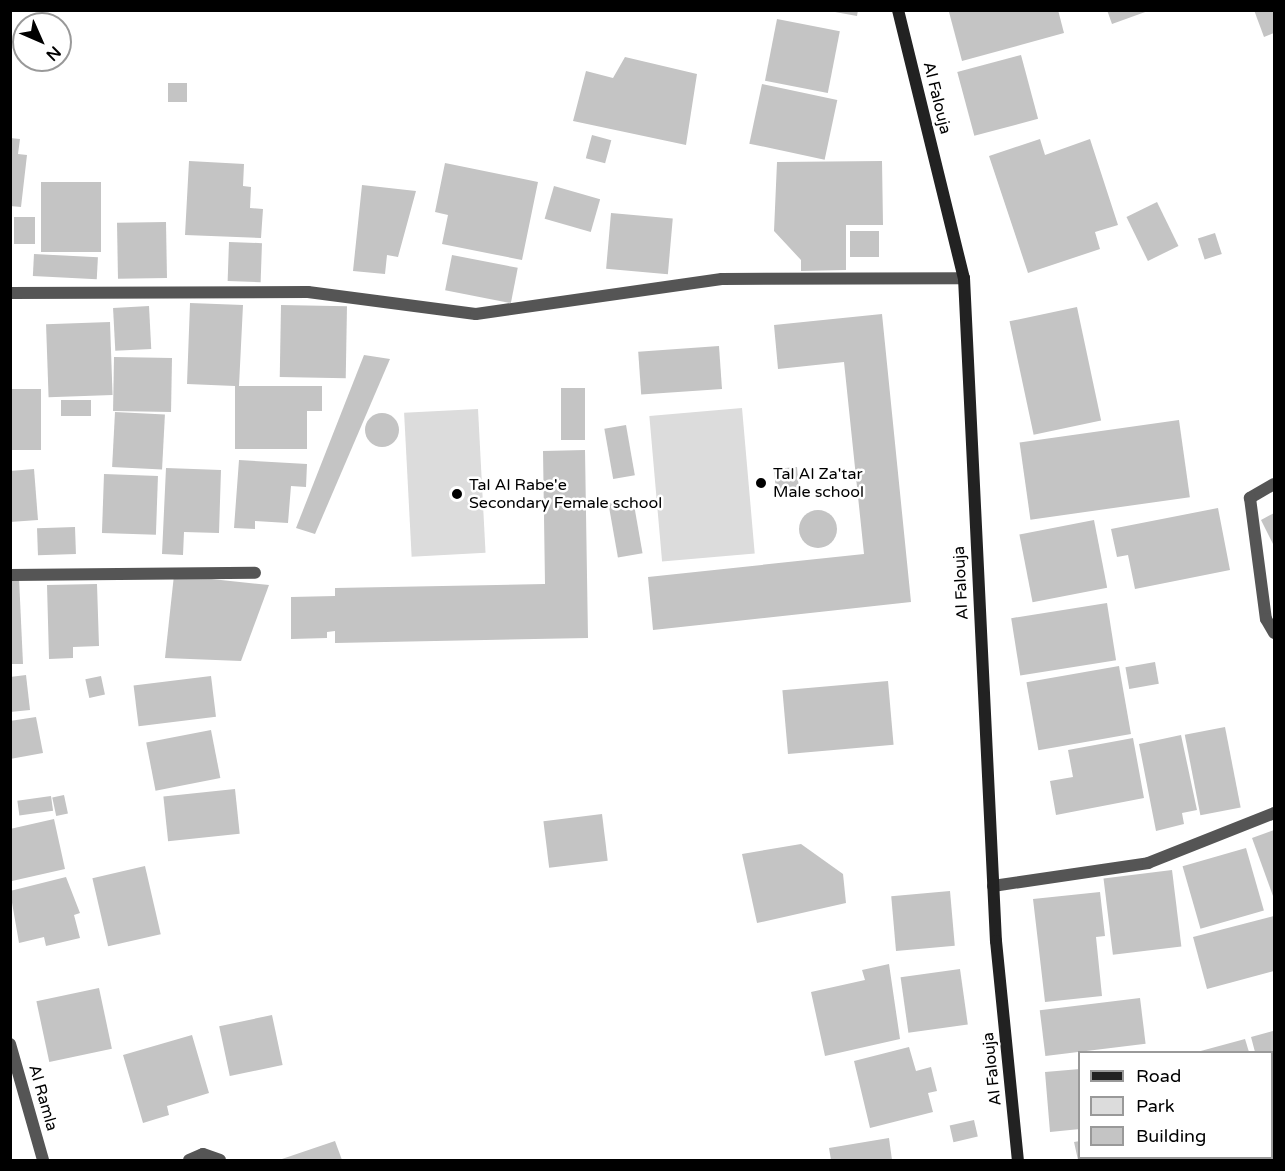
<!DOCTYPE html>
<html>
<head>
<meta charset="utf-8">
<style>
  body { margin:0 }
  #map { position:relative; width:1285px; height:1171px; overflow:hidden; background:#fff; font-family:"Varela Round",sans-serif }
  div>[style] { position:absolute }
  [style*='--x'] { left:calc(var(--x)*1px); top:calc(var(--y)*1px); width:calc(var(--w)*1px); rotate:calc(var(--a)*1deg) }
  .green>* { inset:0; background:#dcdcdc; transform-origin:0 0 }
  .building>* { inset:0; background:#c4c4c4; transform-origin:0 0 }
  .round { border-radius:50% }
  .lane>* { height:12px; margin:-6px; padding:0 6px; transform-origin:6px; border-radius:6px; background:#555 }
  .street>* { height:12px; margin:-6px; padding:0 6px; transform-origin:6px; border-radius:6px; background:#555 }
  .secondary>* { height:12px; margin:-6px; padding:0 6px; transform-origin:6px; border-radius:6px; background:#222 }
  .dots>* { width:16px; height:16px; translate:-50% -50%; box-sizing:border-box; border:3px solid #fff; border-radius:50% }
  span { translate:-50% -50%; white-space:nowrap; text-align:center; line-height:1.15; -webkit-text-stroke:5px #fff; paint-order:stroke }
  .street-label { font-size:16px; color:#000 }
  .poi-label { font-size:16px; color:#000 }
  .left { translate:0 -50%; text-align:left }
  .frame { position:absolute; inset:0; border:12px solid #000; pointer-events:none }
  .legend { position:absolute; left:1078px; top:1051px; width:195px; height:108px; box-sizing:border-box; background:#fff; border:2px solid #999; margin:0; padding:8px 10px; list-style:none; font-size:18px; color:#000 }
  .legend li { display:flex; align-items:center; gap:12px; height:30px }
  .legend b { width:30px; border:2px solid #999 }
  .north { position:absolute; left:12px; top:12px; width:60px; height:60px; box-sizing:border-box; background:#fff; border:2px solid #999; border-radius:50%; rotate:135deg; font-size:16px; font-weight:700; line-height:24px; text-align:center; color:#000 }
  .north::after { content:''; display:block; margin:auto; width:21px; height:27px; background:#000; clip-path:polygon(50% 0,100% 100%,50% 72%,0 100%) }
</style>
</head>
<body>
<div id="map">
  <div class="green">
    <div style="left:742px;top:408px;width:146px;height:93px;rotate:85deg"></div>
    <div style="left:478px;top:409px;width:144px;height:74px;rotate:87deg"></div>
  </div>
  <div class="building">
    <div style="clip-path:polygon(824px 10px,858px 10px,857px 16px)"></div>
    <div style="clip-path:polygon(1058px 10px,1064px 33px,962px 61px,949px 12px)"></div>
    <div style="clip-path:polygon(1107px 10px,1148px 10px,1148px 11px,1112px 24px)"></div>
    <div style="clip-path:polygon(1254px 10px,1274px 10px,1274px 33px,1264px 37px)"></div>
    <div style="left:777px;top:19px;width:64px;height:63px;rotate:11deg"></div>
    <div style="left:1021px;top:55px;width:66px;height:66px;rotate:75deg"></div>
    <div style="clip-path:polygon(625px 57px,697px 74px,686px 145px,573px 121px,586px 71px,613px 78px)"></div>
    <div style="left:187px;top:83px;width:19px;height:19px;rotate:90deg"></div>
    <div style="left:762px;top:84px;width:77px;height:61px;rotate:12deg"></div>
    <div style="left:592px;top:135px;width:20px;height:24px;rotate:15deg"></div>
    <div style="clip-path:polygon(10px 138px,20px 139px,18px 154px,27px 155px,21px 207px,10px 206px)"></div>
    <div style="clip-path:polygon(1040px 139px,1045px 155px,1090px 139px,1118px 225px,1095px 232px,1100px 249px,1028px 273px,989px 156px)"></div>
    <div style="clip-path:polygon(189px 161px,244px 164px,243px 186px,251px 187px,250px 208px,263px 209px,261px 238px,185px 235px)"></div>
    <div style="clip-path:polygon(882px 161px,883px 225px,846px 225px,846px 270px,801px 271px,801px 260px,774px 231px,777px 162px)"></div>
    <div style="clip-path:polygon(445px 163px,538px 182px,522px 260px,442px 244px,448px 215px,435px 212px)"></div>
    <div style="left:41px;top:182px;width:60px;height:70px"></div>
    <div style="clip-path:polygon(362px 185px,416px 191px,398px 257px,387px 255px,385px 274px,353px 271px)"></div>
    <div style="left:554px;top:186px;width:48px;height:34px;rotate:16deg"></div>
    <div style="left:1157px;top:202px;width:49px;height:34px;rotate:64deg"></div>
    <div style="left:611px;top:213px;width:62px;height:56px;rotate:5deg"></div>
    <div style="left:14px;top:217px;width:21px;height:27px"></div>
    <div style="left:166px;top:222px;width:56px;height:49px;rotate:89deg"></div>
    <div style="left:850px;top:231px;width:29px;height:26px"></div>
    <div style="left:1215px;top:233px;width:22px;height:18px;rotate:72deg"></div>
    <div style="left:229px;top:242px;width:33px;height:39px;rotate:2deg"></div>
    <div style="left:34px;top:254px;width:64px;height:22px;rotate:3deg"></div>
    <div style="left:452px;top:255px;width:67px;height:36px;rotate:11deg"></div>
    <div style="clip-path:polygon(190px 303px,243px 305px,239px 386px,322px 386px,322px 411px,307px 411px,307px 449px,235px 449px,235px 386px,187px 384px)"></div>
    <div style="left:281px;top:305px;width:66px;height:72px;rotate:1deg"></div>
    <div style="left:149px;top:306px;width:43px;height:36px;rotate:87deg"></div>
    <div style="left:1077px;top:307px;width:116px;height:69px;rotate:78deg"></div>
    <div style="clip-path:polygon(882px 314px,911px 602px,653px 630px,648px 577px,864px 554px,844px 362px,778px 369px,774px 325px)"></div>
    <div style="left:110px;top:322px;width:73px;height:64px;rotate:88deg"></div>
    <div style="left:719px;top:346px;width:43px;height:81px;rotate:86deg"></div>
    <div style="clip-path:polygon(364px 355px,390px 359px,315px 534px,296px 528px)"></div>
    <div style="left:114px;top:357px;width:58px;height:54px;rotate:1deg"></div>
    <div style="left:561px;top:388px;width:24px;height:52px"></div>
    <div style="left:41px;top:389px;width:61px;height:31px;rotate:90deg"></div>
    <div style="left:91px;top:400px;width:16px;height:30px;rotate:90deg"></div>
    <div style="left:115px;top:412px;width:50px;height:55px;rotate:3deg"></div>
    <div class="round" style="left:365px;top:413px;width:34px;height:34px"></div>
    <div style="left:1179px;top:420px;width:78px;height:161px;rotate:82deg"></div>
    <div style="left:626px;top:425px;width:51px;height:22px;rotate:80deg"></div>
    <div style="clip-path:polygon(585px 450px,588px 638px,335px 643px,335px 631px,327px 632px,327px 638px,291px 639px,291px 597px,335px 596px,335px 588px,545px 584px,543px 451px)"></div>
    <div style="clip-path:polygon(239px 460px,307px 464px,306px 487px,291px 486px,288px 523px,255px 521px,255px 529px,234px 528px)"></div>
    <div style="left:797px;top:467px;width:24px;height:23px;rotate:85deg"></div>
    <div style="clip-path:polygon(166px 468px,221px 470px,219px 533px,184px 532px,183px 555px,162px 554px)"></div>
    <div style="clip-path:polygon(34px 469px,38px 520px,10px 522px,10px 471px)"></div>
    <div style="left:104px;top:474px;width:54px;height:59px;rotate:2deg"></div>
    <div style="left:633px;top:499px;width:55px;height:25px;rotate:80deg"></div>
    <div style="clip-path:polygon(1218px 508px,1230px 570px,1135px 589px,1128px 555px,1117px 557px,1111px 529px)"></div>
    <div class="round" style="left:799px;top:510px;width:38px;height:38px"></div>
    <div style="clip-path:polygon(1274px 513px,1274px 546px,1261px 520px)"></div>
    <div style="left:1094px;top:520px;width:69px;height:76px;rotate:79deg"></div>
    <div style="left:75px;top:527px;width:27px;height:38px;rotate:88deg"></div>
    <div style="clip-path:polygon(174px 575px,269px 585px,241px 661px,165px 658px)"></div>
    <div style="clip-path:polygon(10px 578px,19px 578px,23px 664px,10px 664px)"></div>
    <div style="clip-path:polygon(97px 584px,99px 646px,73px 647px,73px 658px,49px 659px,47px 585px)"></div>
    <div style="left:1107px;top:603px;width:58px;height:97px;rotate:81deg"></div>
    <div style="left:1155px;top:662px;width:22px;height:30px;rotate:80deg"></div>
    <div style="left:1119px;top:666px;width:69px;height:94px;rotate:80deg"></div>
    <div style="clip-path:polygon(26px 675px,30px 710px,10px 712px,10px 677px)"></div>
    <div style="left:101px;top:676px;width:19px;height:16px;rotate:78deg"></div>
    <div style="left:211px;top:676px;width:41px;height:78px;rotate:83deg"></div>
    <div style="left:888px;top:681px;width:64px;height:106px;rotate:85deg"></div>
    <div style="clip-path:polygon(36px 717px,43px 753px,10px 759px,10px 721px)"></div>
    <div style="left:1225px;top:727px;width:82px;height:41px;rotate:79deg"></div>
    <div style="left:211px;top:730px;width:49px;height:66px;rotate:79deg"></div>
    <div style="clip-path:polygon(1181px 735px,1197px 810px,1182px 813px,1184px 824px,1156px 831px,1139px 744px)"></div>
    <div style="clip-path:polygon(1133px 738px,1144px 798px,1056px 815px,1050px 781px,1073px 777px,1068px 750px)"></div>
    <div style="left:235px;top:789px;width:45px;height:72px;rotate:84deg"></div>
    <div style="left:64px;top:795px;width:19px;height:12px;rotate:78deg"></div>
    <div style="left:51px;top:796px;width:15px;height:34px;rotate:82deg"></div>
    <div style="left:602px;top:814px;width:47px;height:59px;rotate:83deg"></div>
    <div style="clip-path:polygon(54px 819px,65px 869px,12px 881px,10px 829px)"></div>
    <div style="clip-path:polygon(1274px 830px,1274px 895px,1273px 896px,1252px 838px)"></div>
    <div style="clip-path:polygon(801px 844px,843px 874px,846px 903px,757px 923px,742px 854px)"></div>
    <div style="left:1246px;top:848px;width:65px;height:66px;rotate:74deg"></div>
    <div style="left:145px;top:866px;width:70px;height:54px;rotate:77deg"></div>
    <div style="left:1172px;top:870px;width:77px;height:69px;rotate:83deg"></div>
    <div style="clip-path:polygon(66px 877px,80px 913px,74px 915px,80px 938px,46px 946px,44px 937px,19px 943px,10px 891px)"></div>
    <div style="left:950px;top:891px;width:55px;height:59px;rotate:85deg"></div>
    <div style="clip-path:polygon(1100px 892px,1105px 936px,1096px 937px,1102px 996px,1045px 1002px,1033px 899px)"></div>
    <div style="clip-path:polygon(1274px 916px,1274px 971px,1207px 989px,1193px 937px)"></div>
    <div style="clip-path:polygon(889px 964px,900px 1039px,825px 1056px,811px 992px,865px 980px,862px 970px)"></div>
    <div style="left:960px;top:969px;width:56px;height:60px;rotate:82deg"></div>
    <div style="left:99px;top:988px;width:62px;height:64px;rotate:78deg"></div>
    <div style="left:1140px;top:998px;width:46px;height:101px;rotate:83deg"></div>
    <div style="left:272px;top:1015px;width:51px;height:54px;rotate:78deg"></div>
    <div style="clip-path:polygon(1273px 1031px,1274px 1089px,1272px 1090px,1272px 1052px,1255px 1052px,1251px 1037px)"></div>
    <div style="clip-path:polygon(192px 1035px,209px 1093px,167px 1106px,169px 1115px,143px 1123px,123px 1055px)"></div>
    <div style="clip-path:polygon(1245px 1039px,1249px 1052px,1197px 1052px)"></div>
    <div style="clip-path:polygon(909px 1047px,916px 1071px,931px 1067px,937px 1091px,928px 1093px,933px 1112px,870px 1128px,854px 1061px)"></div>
    <div style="clip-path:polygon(1080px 1069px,1080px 1129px,1050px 1132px,1045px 1072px)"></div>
    <div style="left:974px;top:1120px;width:17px;height:25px;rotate:77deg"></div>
    <div style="clip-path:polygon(889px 1138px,892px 1160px,831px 1160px,829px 1148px)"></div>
    <div style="clip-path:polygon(335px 1141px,342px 1160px,279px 1160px)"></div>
    <div style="clip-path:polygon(1080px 1141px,1080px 1158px,1137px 1160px,1078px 1160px,1074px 1142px)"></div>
    <div style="left:1213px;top:1158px;width:35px;height:2px"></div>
  </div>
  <div class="lane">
    <div style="--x:189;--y:1160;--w:15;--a:-23"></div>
    <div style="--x:203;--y:1154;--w:18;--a:19"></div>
  </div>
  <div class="street">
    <div style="--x:10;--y:293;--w:298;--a:-0.2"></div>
    <div style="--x:308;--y:292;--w:169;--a:7.5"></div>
    <div style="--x:476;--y:314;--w:248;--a:-8.1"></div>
    <div style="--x:722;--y:279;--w:242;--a:-0.2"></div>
    <div style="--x:1274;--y:484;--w:28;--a:150"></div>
    <div style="--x:1250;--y:498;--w:122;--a:82.5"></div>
    <div style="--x:1266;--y:619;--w:16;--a:60"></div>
    <div style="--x:10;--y:575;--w:245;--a:-0.5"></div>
    <div style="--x:993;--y:886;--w:157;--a:-8.4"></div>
    <div style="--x:1148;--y:863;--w:136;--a:-21.6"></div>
    <div style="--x:10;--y:1044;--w:121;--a:74.1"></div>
  </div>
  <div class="secondary">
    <div style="--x:898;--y:10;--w:276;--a:76.2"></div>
    <div style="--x:964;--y:278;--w:664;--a:87.24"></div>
    <div style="--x:996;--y:941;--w:220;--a:84.3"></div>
  </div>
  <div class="dots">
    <div style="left:761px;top:483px;background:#000"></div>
    <div style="left:457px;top:494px;background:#000"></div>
  </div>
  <div class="street-label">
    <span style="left:937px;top:98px;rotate:76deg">Al Falouja</span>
    <span style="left:961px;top:583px;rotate:-93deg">Al Falouja</span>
    <span style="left:992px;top:1069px;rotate:-96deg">Al Falouja</span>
    <span style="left:43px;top:1098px;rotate:74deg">Al Ramla</span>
  </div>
  <div class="poi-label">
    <span class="left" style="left:773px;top:483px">Tal Al Za'tar<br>Male school</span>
    <span class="left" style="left:469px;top:494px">Tal Al Rabe'e<br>Secondary Female school</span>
  </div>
  <div class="frame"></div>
  <ul class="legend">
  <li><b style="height:8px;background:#222"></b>Road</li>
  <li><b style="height:16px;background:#dcdcdc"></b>Park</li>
  <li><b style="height:16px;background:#c4c4c4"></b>Building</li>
  </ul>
  <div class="north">N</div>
</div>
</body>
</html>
